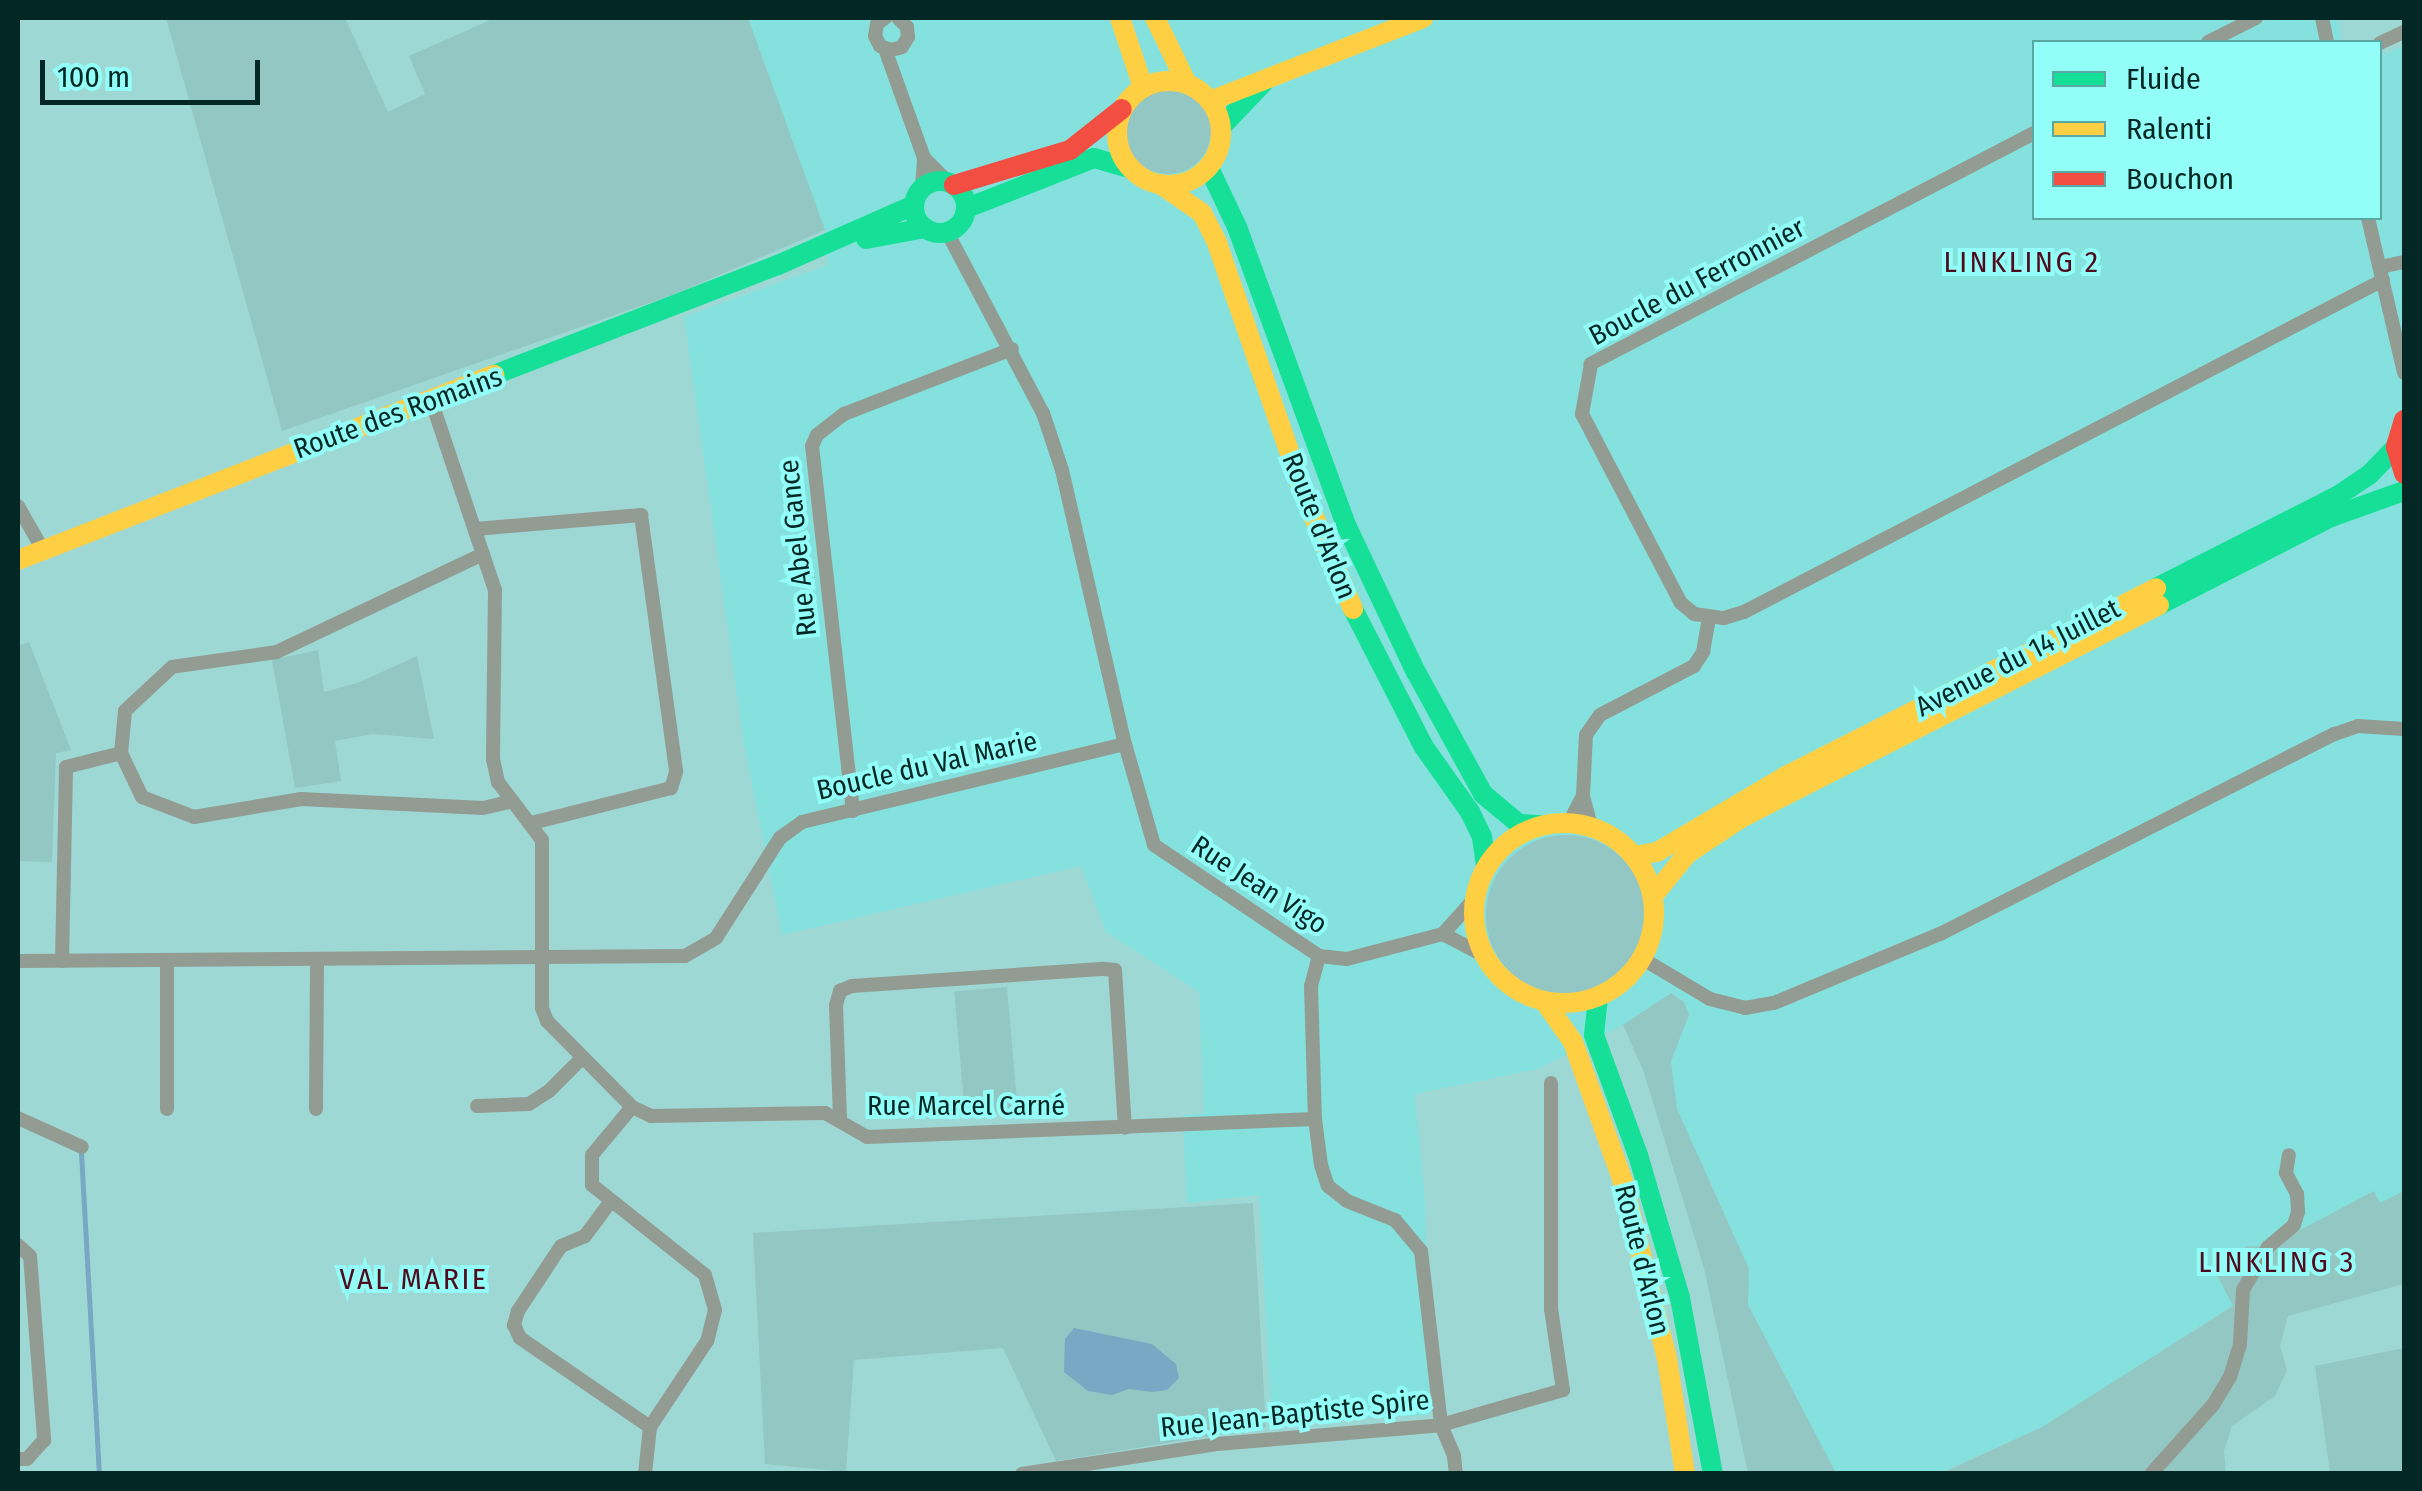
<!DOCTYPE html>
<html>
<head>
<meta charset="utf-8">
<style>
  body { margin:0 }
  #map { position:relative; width:2422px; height:1491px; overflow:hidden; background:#9ed8d5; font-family:"Fira Sans Condensed",sans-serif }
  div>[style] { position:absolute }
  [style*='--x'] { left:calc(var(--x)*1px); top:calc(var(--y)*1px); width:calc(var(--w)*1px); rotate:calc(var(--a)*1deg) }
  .built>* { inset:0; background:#84e1dd }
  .green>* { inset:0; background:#92c7c3; transform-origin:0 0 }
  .round { border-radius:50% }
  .water>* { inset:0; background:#79a8c5 }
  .stream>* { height:5px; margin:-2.5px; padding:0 2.5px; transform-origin:2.5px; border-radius:2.5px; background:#79a8c5 }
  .street>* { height:14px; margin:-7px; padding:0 7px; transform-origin:7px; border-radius:7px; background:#939c92 }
  .fast>* { height:20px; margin:-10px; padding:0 10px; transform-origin:10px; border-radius:10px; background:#16e098 }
  .fast>.ring { margin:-10px; padding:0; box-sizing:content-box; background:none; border:20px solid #16e098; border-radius:50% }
  .slow>* { height:20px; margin:-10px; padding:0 10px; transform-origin:10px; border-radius:10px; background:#ffcf43 }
  .slow>.ring { margin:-10px; padding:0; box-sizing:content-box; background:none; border:20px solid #ffcf43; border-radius:50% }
  .jam>* { height:20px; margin:-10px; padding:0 10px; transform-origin:10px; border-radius:10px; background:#f24e42 }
  span { translate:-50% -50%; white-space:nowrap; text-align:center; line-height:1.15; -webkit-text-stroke:8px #93fef8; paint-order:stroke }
  .street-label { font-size:28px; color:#022725 }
  .neighbourhood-label { font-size:30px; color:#510b1f; letter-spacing:2.5px }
  .frame { position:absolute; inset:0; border:20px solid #022725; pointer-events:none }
  .legend { position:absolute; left:2032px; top:40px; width:350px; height:180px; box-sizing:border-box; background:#93fef8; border:2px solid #59a8a4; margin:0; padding:12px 18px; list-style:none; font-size:30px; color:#022725 }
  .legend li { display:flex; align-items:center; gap:20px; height:50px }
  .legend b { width:50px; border:2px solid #59a8a4 }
  .scale { position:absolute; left:40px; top:60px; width:220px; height:45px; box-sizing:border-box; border:5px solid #022725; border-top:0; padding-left:12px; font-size:30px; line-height:35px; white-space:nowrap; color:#022725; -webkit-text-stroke:8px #93fef8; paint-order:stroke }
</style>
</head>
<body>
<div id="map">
  <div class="built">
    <div style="clip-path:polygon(748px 18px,2338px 18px,2342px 42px,2034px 42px,2034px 218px,2380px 218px,2380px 56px,2404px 46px,2404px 1191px,2380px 1203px,2374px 1191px,2217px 1275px,2234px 1305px,2042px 1427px,1940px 1473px,1836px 1473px,1748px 1305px,1749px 1269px,1677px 1109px,1671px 1061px,1689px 1015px,1671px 993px,1623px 1025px,1538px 1069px,1415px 1094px,1425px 1201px,1430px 1415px,1272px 1423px,1259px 1195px,1187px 1203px,1183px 1115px,1204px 1114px,1199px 992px,1106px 932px,1081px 866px,782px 935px,744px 744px,684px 317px,828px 265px,825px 230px)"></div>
  </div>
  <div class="green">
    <div style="clip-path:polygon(166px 18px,345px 18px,388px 112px,425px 94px,409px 56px,495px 18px,748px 18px,825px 230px,672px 295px,282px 431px)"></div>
    <div class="round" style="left:1125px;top:88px;width:86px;height:86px"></div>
    <div style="clip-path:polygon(29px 642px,71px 750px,56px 753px,52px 862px,18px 861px,18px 646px)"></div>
    <div style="clip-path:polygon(318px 650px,324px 692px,360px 682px,417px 656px,434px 739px,373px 734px,335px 741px,341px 781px,295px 788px,272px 660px)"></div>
    <div class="round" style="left:1486px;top:835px;width:160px;height:160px"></div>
    <div style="left:1007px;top:987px;width:124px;height:53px;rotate:85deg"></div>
    <div style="clip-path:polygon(1671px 993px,1684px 1002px,1689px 1015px,1671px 1061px,1677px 1109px,1749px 1269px,1748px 1305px,1836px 1473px,1748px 1473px,1704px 1268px,1643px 1070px,1623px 1025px)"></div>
    <div style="clip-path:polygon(2374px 1191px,2380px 1203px,2404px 1191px,2404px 1284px,2288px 1316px,2280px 1346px,2287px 1370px,2275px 1396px,2232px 1426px,2224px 1451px,2226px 1473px,1940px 1474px,2042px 1427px,2233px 1306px,2217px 1275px,2240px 1262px,2246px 1246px,2268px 1247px)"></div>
    <div style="clip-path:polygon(1253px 1203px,1266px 1427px,1056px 1461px,1003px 1348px,854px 1360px,846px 1472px,765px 1464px,753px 1233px)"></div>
    <div style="clip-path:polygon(2404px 1348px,2404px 1473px,2330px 1473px,2315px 1366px)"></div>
  </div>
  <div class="water">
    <div style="clip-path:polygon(1074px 1328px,1152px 1344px,1176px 1364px,1179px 1378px,1167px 1390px,1153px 1392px,1129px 1389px,1112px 1395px,1088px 1391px,1064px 1372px,1065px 1339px)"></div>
  </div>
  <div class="stream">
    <div style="--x:81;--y:1153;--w:322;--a:86.8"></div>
  </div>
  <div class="street">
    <div style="--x:885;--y:18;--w:10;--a:143"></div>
    <div style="--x:877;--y:24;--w:12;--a:99"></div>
    <div style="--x:875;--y:36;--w:11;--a:63"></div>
    <div style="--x:880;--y:46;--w:12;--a:20"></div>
    <div style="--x:891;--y:50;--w:11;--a:-15"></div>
    <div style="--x:902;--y:47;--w:12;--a:-59"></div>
    <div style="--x:908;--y:37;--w:10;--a:-96"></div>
    <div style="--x:907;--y:27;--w:13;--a:-135"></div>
    <div style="--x:2322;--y:18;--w:25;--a:78"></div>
    <div style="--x:2208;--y:42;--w:54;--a:-26.6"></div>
    <div style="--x:2380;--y:43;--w:26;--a:-25"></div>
    <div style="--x:885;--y:49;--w:116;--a:70.3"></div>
    <div style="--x:924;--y:158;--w:34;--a:45"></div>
    <div style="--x:2034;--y:133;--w:500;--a:152.5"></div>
    <div style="--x:1591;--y:364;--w:51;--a:100.2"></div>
    <div style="--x:1582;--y:414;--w:213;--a:62.4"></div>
    <div style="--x:1681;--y:603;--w:17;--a:40"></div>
    <div style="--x:1694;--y:614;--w:30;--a:8"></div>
    <div style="--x:1724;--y:618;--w:21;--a:-17"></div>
    <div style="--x:1744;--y:612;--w:720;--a:-27.45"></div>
    <div style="--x:922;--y:188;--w:30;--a:-86"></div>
    <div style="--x:2368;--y:218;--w:159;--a:76.9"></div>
    <div style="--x:947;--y:232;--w:205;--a:62.1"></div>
    <div style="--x:1043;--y:413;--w:60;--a:71.6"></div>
    <div style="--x:1062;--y:470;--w:281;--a:77.1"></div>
    <div style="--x:1125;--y:744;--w:105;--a:74"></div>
    <div style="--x:1154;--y:845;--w:199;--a:33.9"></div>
    <div style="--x:1319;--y:956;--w:28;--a:6"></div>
    <div style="--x:1347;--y:959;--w:99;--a:-14.6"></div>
    <div style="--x:1443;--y:934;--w:48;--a:-48.4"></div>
    <div style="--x:2380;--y:267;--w:25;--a:-12"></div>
    <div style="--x:431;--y:400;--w:200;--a:71.4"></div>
    <div style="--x:495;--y:590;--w:169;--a:90.7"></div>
    <div style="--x:493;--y:759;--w:24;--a:78"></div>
    <div style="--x:498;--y:782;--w:73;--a:52.8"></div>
    <div style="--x:542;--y:840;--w:168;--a:90"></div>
    <div style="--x:542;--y:1008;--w:14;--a:69"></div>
    <div style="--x:547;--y:1021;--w:121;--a:45.3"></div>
    <div style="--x:632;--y:1107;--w:21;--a:25"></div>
    <div style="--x:651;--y:1116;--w:174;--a:-1"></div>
    <div style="--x:825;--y:1113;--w:48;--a:29.7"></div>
    <div style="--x:867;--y:1137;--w:448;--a:-2.3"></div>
    <div style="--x:18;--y:506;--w:51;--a:60.4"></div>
    <div style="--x:475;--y:529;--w:167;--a:-4.8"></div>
    <div style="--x:641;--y:515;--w:259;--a:82.2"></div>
    <div style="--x:676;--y:772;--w:17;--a:107"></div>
    <div style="--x:671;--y:788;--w:143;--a:165.9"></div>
    <div style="--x:483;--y:554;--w:228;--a:154.6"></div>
    <div style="--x:277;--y:652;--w:106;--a:171.9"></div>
    <div style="--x:172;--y:667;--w:64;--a:136.9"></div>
    <div style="--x:125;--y:711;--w:42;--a:95.4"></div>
    <div style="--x:121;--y:753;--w:49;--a:64.5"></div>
    <div style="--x:142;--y:797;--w:56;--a:21"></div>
    <div style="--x:194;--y:817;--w:109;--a:-9.5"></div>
    <div style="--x:301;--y:799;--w:182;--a:2.8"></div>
    <div style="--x:483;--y:808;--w:27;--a:-13"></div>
    <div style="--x:853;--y:811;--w:367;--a:-96.4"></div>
    <div style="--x:812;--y:446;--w:12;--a:-66"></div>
    <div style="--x:817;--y:435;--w:34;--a:-38"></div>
    <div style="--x:844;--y:414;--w:180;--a:-21.2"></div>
    <div style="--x:1569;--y:823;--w:30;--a:-63"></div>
    <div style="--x:1591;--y:826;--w:31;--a:-105"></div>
    <div style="--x:1583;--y:796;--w:61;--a:-87.2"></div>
    <div style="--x:1586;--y:735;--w:24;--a:-55"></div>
    <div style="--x:1600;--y:715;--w:106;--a:-27.5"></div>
    <div style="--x:1694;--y:666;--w:17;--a:-57"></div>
    <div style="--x:1703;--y:652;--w:35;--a:-80"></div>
    <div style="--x:1443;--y:934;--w:47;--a:27.6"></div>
    <div style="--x:1319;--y:956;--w:31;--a:105"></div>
    <div style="--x:1311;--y:986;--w:133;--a:88.3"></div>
    <div style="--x:1315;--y:1119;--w:46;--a:82.6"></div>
    <div style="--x:1321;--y:1165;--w:22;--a:72"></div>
    <div style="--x:1328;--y:1186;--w:24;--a:38"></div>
    <div style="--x:1347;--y:1201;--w:52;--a:21.6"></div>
    <div style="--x:1395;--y:1220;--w:40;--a:50"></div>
    <div style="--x:1421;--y:1251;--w:175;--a:83.4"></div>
    <div style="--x:1441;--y:1425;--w:34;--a:67"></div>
    <div style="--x:1454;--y:1456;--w:18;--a:84"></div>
    <div style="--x:1643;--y:959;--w:78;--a:30.8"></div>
    <div style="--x:1710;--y:999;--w:36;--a:14"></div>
    <div style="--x:1745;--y:1008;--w:29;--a:-10"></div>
    <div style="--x:1774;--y:1003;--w:180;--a:-22.6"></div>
    <div style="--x:1940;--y:934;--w:443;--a:-26.9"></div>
    <div style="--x:2335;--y:734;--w:24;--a:-19"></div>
    <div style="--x:2358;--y:726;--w:46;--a:3.7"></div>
    <div style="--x:18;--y:961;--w:667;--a:-0.43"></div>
    <div style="--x:685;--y:956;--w:36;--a:-30"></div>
    <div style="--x:716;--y:938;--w:119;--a:-57.4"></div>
    <div style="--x:780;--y:838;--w:27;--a:-36"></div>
    <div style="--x:802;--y:822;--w:332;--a:-13.6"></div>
    <div style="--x:62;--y:961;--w:194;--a:-88.8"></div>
    <div style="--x:66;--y:767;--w:57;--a:-14.3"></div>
    <div style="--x:477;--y:1106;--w:52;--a:-2.2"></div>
    <div style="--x:529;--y:1104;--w:24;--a:-33"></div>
    <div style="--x:549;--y:1091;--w:47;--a:-45"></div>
    <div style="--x:632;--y:1107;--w:62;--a:129.8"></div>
    <div style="--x:592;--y:1155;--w:30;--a:90"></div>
    <div style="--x:592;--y:1185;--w:144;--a:38.5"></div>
    <div style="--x:705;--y:1275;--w:36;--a:74"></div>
    <div style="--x:715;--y:1310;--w:32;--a:104"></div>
    <div style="--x:707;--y:1341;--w:103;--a:123.5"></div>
    <div style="--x:650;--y:1427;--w:47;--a:96.1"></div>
    <div style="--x:167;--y:1109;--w:148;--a:-90"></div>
    <div style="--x:316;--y:1109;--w:148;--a:-89.6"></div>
    <div style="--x:18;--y:1118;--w:70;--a:24.4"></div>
    <div style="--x:840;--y:1119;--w:114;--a:-92"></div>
    <div style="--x:836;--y:1005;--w:15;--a:-74"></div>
    <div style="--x:840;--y:991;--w:13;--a:-23"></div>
    <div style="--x:852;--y:986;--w:253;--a:-3.9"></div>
    <div style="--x:1104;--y:969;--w:11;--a:5"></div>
    <div style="--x:1115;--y:970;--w:158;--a:86.4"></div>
    <div style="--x:611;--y:1201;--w:44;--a:126.6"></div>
    <div style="--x:585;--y:1236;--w:26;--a:157"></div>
    <div style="--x:561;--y:1246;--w:78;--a:123.5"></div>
    <div style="--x:518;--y:1311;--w:15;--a:106"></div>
    <div style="--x:514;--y:1325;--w:14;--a:65"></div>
    <div style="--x:520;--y:1338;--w:158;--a:34.4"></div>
    <div style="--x:18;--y:1245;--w:16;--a:43"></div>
    <div style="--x:30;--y:1256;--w:185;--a:85.6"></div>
    <div style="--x:44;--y:1440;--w:25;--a:132"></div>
    <div style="--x:27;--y:1459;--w:9;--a:180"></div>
    <div style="--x:1022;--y:1474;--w:197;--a:-8.7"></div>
    <div style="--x:1217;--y:1444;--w:225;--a:-4.8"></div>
    <div style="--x:1441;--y:1425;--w:127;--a:-16"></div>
    <div style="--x:1563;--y:1390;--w:82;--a:-98.4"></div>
    <div style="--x:1551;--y:1309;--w:226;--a:-90"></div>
    <div style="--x:2151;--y:1474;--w:93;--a:-48.1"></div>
    <div style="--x:2213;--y:1405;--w:33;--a:-59"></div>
    <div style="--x:2230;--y:1377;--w:34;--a:-73"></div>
    <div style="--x:2240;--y:1344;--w:54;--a:-86.8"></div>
    <div style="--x:2243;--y:1290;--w:50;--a:-59.8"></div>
    <div style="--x:2268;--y:1247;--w:34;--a:-40"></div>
    <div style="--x:2294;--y:1225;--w:14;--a:-73"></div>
    <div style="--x:2298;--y:1212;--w:18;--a:-93"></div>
    <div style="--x:2297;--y:1194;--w:24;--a:-118"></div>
    <div style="--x:2286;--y:1173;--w:18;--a:-81"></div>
  </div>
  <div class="fast">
    <div style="--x:1221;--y:127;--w:61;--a:-46.3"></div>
    <div style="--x:1209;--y:168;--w:65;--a:64.6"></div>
    <div style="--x:1237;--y:227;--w:320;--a:69.9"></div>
    <div style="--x:1347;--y:527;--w:161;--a:64.6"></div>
    <div style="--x:1416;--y:672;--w:139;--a:61.2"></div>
    <div style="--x:1483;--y:794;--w:47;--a:39.8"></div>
    <div style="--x:1519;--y:824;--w:20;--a:3"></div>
    <div class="ring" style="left:914px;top:181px;width:32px;height:32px"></div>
    <div style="--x:967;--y:208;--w:136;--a:-21.5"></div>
    <div style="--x:1094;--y:158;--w:37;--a:16"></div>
    <div style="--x:866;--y:239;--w:60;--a:-10.6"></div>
    <div style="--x:494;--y:375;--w:305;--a:-21.2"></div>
    <div style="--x:778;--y:265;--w:149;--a:-23.8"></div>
    <div style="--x:2156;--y:588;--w:205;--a:-26.9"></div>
    <div style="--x:2339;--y:495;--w:36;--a:-34"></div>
    <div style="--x:2369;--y:475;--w:39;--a:-46"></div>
    <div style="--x:2159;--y:605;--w:193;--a:-27.1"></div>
    <div style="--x:2331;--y:517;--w:77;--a:-19.6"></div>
    <div style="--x:1353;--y:609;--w:155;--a:62.8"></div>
    <div style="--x:1424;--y:747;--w:80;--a:54.7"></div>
    <div style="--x:1470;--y:812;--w:28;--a:64"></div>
    <div style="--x:1482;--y:837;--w:29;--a:82"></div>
    <div style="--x:1598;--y:997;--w:38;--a:96"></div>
    <div style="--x:1594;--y:1035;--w:128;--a:69.9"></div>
    <div style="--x:1638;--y:1155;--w:149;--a:73.6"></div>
    <div style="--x:1680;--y:1298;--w:179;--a:79.4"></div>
  </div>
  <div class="slow">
    <div style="--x:1120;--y:18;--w:73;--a:71.6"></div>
    <div style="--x:1155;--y:18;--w:73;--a:64.1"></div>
    <div class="ring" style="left:1117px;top:81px;width:84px;height:84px"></div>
    <div style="--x:1210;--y:101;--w:229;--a:-21.3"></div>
    <div style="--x:1163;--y:186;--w:47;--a:34.7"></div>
    <div style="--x:1202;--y:213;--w:34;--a:63"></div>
    <div style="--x:1217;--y:243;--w:266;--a:70.9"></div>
    <div style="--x:1304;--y:494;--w:125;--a:66.9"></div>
    <div style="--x:18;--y:560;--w:511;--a:-21.24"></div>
    <div class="ring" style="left:1474px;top:823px;width:160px;height:160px"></div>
    <div style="--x:1634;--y:856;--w:23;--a:-10"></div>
    <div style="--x:1657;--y:852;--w:150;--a:-30.5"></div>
    <div style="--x:1786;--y:776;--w:415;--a:-26.9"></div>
    <div style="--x:1653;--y:896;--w:54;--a:-51"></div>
    <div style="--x:1687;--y:854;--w:65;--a:-33.7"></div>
    <div style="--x:1741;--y:818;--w:469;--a:-27"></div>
    <div style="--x:1545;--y:1002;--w:49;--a:55"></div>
    <div style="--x:1573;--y:1042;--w:149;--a:70.3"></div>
    <div style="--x:1623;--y:1182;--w:182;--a:76"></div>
    <div style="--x:1667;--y:1359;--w:116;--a:81.1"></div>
  </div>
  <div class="jam">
    <div style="--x:954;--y:185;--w:121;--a:-16.8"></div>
    <div style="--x:1070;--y:150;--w:66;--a:-38.3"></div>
    <div style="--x:2404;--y:420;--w:28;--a:107"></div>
    <div style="--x:2396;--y:447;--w:28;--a:73"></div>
  </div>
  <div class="street-label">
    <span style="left:1697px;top:282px;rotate:-28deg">Boucle du Ferronnier</span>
    <span style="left:398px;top:413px;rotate:-20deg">Route des Romains</span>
    <span style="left:1319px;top:526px;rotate:68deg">Route d'Arlon</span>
    <span style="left:798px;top:548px;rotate:-96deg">Rue Abel Gance</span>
    <span style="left:2018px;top:658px;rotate:-27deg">Avenue du 14 Juillet</span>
    <span style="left:927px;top:766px;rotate:-13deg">Boucle du Val Marie</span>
    <span style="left:1259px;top:885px;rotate:33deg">Rue Jean Vigo</span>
    <span style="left:966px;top:1106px">Rue Marcel Carné</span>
    <span style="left:1642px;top:1260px;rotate:76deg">Route d'Arlon</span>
    <span style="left:1295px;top:1414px;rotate:-6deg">Rue Jean-Baptiste Spire</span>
  </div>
  <div class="neighbourhood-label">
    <span style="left:2022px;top:262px">LINKLING 2</span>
    <span style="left:2277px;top:1262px">LINKLING 3</span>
    <span style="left:414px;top:1279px">VAL MARIE</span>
  </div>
  <div class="frame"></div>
  <ul class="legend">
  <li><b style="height:12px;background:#16e098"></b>Fluide</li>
  <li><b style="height:12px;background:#ffcf43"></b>Ralenti</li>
  <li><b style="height:12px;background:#f24e42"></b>Bouchon</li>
  </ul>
  <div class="scale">100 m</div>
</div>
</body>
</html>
